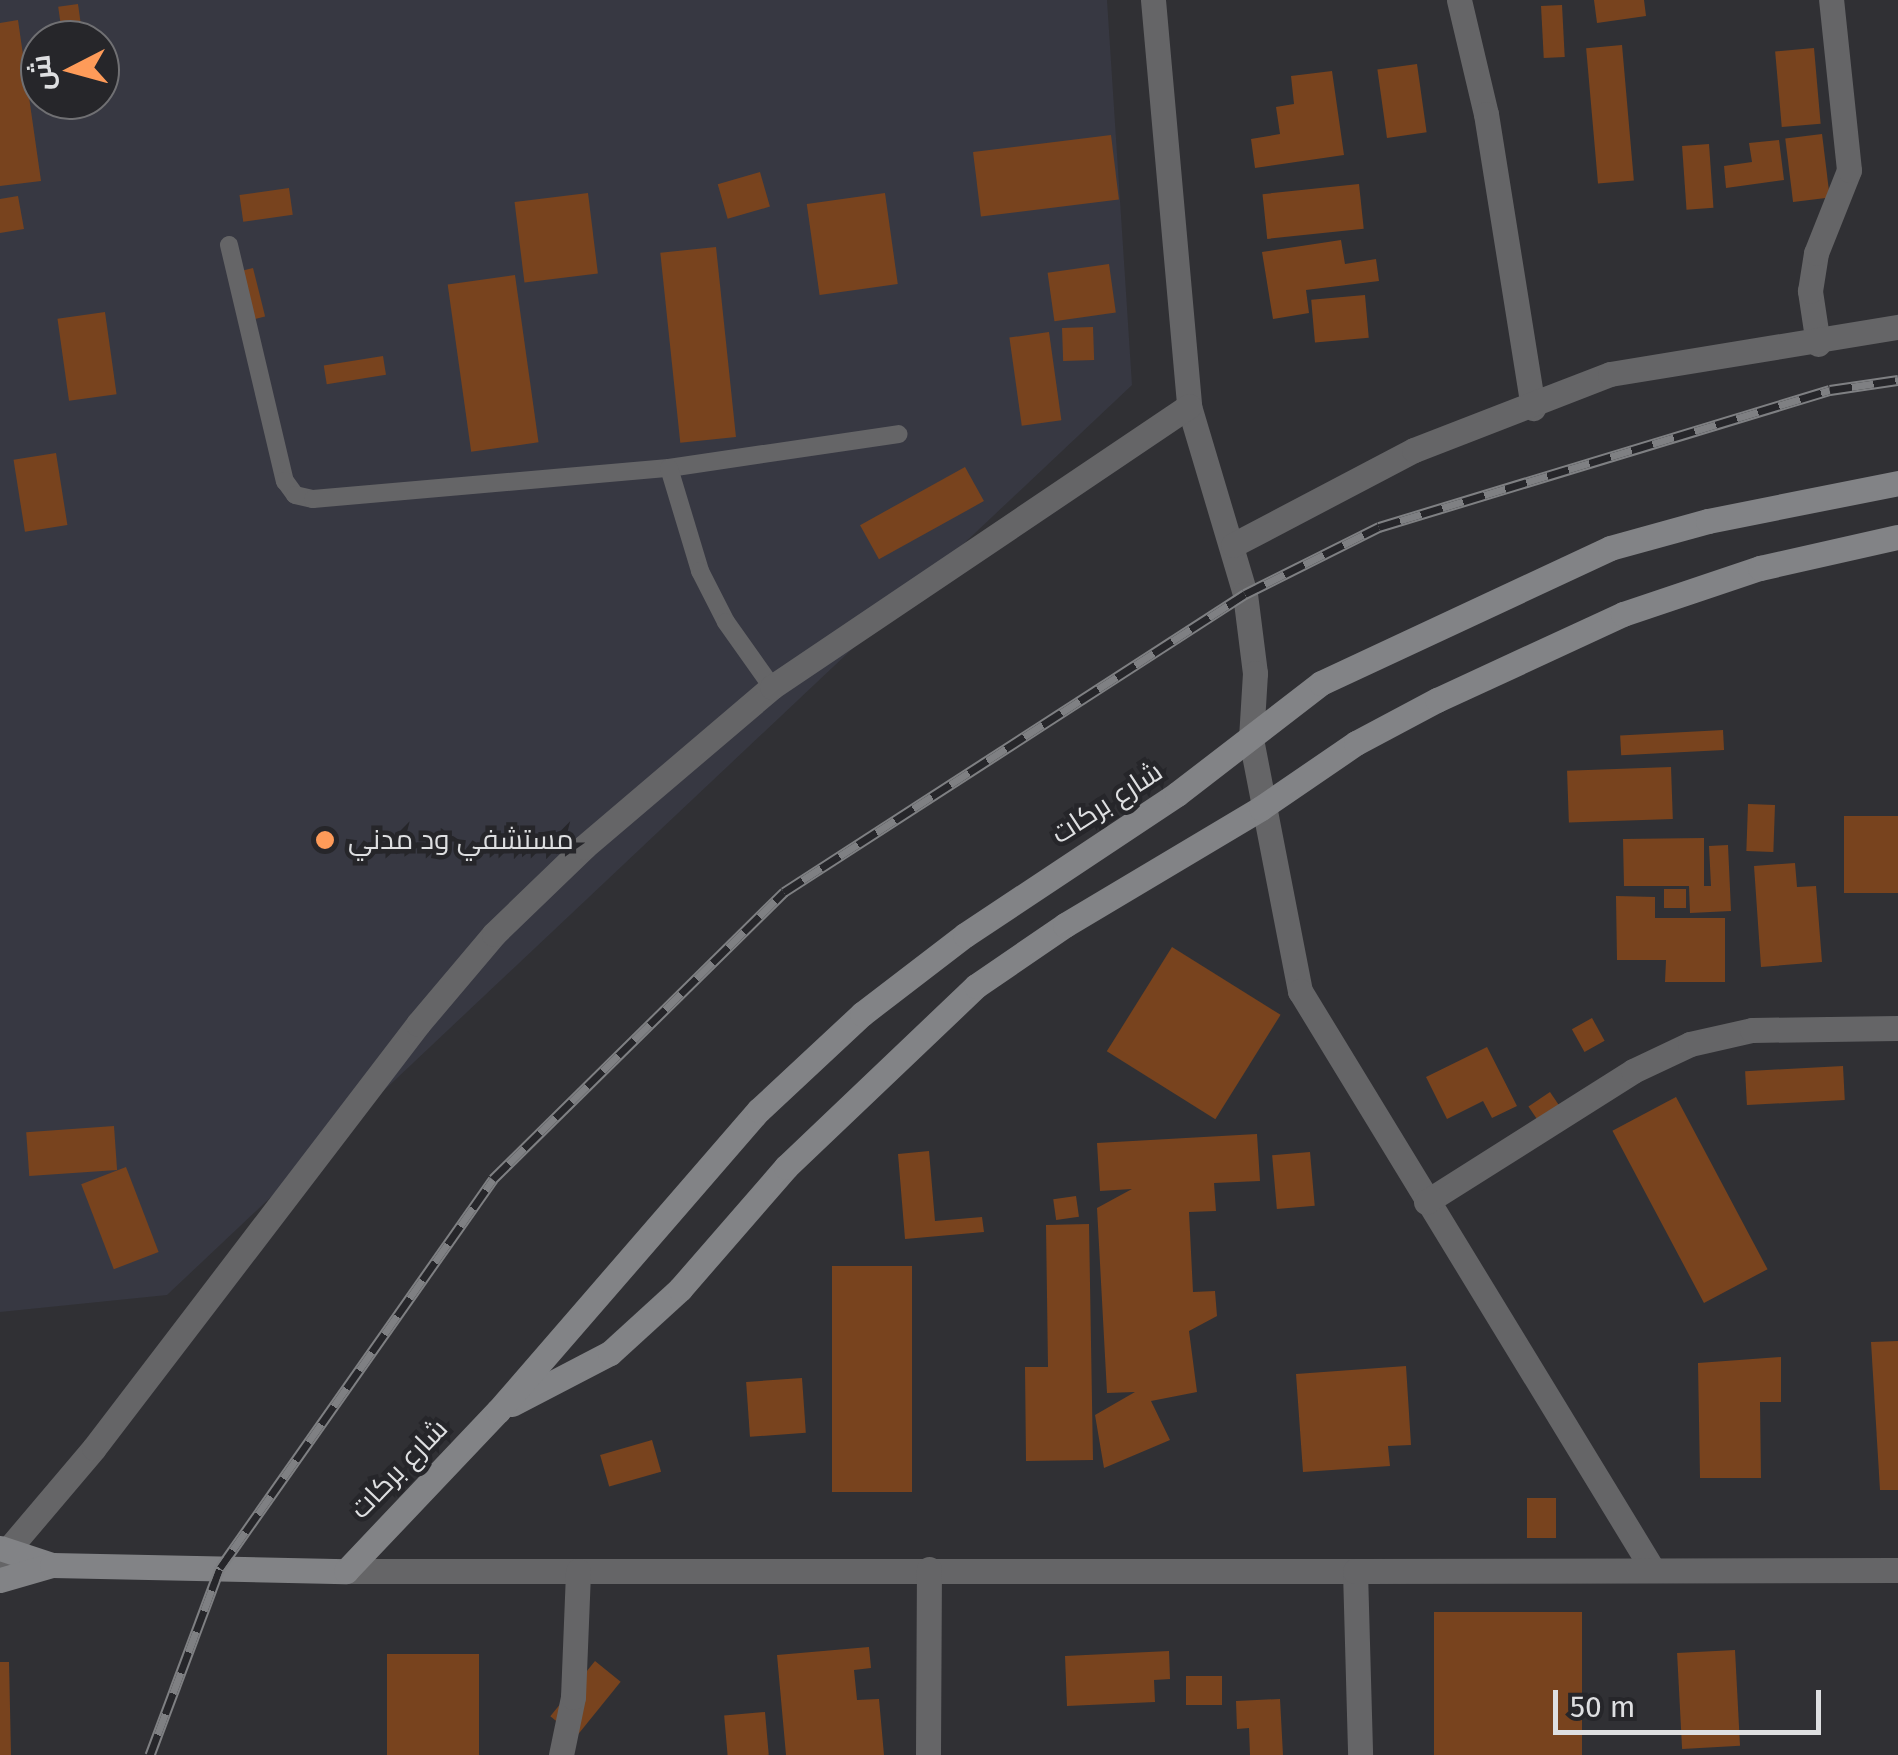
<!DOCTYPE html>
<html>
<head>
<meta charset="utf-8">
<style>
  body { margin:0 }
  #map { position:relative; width:1898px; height:1755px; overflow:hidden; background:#303034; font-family:"Fira Sans",Cairo,sans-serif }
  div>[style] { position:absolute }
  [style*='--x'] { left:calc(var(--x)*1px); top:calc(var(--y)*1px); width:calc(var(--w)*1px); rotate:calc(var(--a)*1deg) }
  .built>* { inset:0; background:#373842 }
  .building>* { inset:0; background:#78431e; transform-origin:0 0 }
  .service>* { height:18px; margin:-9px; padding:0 9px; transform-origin:9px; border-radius:9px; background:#656567 }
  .minor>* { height:25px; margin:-12.5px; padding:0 12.5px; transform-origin:12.5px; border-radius:12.5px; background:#656567 }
  .secondary>* { height:25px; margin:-12.5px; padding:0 12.5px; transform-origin:12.5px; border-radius:12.5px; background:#828386 }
  .rail>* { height:11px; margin-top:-5.5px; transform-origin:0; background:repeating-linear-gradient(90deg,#26262a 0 22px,#7f8083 0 44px); box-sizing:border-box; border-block:2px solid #7f8083 }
  .dots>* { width:28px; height:28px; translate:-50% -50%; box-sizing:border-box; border:5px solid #26262a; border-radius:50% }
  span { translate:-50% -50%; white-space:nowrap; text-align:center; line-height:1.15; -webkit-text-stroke:9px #26262a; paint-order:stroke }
  .street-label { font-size:28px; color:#dedfe1 }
  .poi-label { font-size:28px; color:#dedfe1 }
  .left { translate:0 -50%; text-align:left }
  .north { position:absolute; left:20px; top:20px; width:100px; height:100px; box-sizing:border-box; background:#26262a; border:2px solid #707073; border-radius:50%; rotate:264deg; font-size:28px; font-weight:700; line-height:40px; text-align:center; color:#dedfe1 }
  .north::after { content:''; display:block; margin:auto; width:35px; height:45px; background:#fe9b59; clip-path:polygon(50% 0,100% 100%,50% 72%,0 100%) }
  .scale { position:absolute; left:1553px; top:1690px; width:268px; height:45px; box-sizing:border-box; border:5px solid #dedfe1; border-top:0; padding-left:12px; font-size:30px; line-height:35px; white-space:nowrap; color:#dedfe1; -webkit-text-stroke:8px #26262a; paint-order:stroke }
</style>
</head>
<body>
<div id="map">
  <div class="built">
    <div style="clip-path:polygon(evenodd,0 0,1107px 0,1132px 385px,167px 1295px,0 1312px,0 0,40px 40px,100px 40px,100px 100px,40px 100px,40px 40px)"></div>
  </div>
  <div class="building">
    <div style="clip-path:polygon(1594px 0,1644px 0,1646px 16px,1597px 23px)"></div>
    <div style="left:78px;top:4px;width:29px;height:20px;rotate:82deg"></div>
    <div style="left:1562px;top:5px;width:52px;height:21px;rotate:87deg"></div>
    <div style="clip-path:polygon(18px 20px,41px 181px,0 186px,0 23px)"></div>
    <div style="left:1622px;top:45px;width:136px;height:36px;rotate:85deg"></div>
    <div style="left:1814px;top:48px;width:76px;height:39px;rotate:85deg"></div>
    <div style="left:1417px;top:64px;width:69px;height:40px;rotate:82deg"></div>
    <div style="clip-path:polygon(1332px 71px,1344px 155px,1255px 168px,1251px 139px,1280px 134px,1276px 107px,1294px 104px,1291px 76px)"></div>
    <div style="left:1822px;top:134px;width:64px;height:37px;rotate:83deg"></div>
    <div style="left:1111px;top:135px;width:65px;height:139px;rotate:83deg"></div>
    <div style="clip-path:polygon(1779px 140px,1784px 180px,1726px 188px,1724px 166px,1752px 162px,1749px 143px)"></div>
    <div style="left:1709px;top:144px;width:64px;height:27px;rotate:86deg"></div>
    <div style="left:760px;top:172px;width:36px;height:44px;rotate:74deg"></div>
    <div style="left:1359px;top:184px;width:45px;height:97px;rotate:84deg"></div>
    <div style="left:289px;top:188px;width:27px;height:50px;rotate:82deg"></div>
    <div style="left:588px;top:193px;width:81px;height:74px;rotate:83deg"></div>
    <div style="left:885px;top:193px;width:92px;height:79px;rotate:82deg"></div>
    <div style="clip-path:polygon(18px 196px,24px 229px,0 233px,0 199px)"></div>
    <div style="clip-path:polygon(1341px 240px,1345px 264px,1376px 259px,1379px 281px,1306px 290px,1309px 313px,1273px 319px,1262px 252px)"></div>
    <div style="left:716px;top:247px;width:191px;height:56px;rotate:84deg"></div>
    <div style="left:1109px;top:264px;width:49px;height:62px;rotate:82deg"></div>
    <div style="left:253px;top:268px;width:50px;height:24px;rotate:76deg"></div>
    <div style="left:515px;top:275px;width:169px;height:68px;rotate:82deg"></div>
    <div style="left:1365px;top:295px;width:43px;height:54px;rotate:85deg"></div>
    <div style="left:105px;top:312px;width:83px;height:48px;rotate:82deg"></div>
    <div style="left:1093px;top:327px;width:33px;height:31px;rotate:88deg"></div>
    <div style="left:1049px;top:332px;width:89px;height:40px;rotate:82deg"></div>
    <div style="left:383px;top:356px;width:19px;height:60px;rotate:81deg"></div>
    <div style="left:56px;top:453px;width:73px;height:43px;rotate:81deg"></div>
    <div style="left:965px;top:467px;width:39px;height:120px;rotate:61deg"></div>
    <div style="left:1723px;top:730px;width:20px;height:103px;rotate:87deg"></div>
    <div style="left:1671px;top:767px;width:52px;height:104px;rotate:88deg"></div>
    <div style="left:1748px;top:804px;width:27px;height:47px;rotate:2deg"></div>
    <div style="left:1898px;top:816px;width:77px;height:54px;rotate:90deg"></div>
    <div style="clip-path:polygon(1704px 838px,1704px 886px,1711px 886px,1709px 846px,1728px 845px,1731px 911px,1690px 913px,1689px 886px,1624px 886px,1623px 839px)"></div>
    <div style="clip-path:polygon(1795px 863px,1797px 887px,1816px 886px,1822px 962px,1761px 967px,1754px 866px)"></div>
    <div style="left:1664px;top:889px;width:22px;height:19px"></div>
    <div style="clip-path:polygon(1616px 896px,1655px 897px,1655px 918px,1725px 918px,1725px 982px,1665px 982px,1666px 960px,1617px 960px)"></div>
    <div style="left:1172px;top:947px;width:128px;height:123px;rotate:32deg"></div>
    <div style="left:1592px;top:1018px;width:26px;height:23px;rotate:61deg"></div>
    <div style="clip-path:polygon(1487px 1047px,1517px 1106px,1492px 1118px,1483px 1101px,1447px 1119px,1426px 1077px)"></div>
    <div style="left:1843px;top:1066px;width:34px;height:98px;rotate:87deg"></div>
    <div style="left:1550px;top:1092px;width:23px;height:26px;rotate:56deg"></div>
    <div style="left:1676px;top:1097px;width:195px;height:72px;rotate:62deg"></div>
    <div style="left:114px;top:1126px;width:44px;height:88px;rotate:86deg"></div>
    <div style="clip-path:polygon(1257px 1134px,1260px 1181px,1214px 1183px,1216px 1211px,1189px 1212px,1193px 1292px,1215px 1291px,1217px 1316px,1189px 1331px,1197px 1392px,1151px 1401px,1170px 1440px,1104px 1468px,1095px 1415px,1135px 1392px,1107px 1393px,1097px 1208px,1132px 1189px,1100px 1191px,1097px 1143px)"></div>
    <div style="clip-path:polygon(929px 1151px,935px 1221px,982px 1217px,984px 1232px,905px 1239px,898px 1154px)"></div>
    <div style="left:1310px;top:1152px;width:54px;height:38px;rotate:85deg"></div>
    <div style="left:126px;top:1167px;width:91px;height:48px;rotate:69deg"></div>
    <div style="left:1076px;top:1196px;width:21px;height:23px;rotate:82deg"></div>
    <div style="clip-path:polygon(1089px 1224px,1093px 1460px,1026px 1461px,1025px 1367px,1048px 1367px,1046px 1225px)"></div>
    <div style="left:832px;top:1266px;width:80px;height:226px"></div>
    <div style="clip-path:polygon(1898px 1341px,1898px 1490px,1880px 1490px,1871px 1342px)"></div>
    <div style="clip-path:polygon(1781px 1357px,1781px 1402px,1760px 1402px,1761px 1478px,1700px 1478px,1698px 1363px)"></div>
    <div style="clip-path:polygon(1406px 1366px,1411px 1445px,1388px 1446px,1390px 1466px,1303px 1472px,1296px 1374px)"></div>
    <div style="left:802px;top:1378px;width:55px;height:56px;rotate:86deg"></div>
    <div style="left:652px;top:1440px;width:33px;height:54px;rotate:74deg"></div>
    <div style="left:1527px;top:1498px;width:29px;height:40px"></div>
    <div style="left:1582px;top:1612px;width:143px;height:148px;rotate:90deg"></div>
    <div style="clip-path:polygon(869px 1647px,871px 1668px,854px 1670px,857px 1700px,879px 1699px,884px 1755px,786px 1755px,777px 1655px)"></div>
    <div style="left:1735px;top:1650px;width:96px;height:58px;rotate:87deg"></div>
    <div style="clip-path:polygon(1169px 1651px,1170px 1679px,1154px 1680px,1155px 1702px,1067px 1706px,1065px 1656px)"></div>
    <div style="left:387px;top:1654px;width:92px;height:101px"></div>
    <div style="left:595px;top:1661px;width:33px;height:71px;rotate:39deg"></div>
    <div style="clip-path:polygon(0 1662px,9px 1662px,11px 1755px,0 1755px)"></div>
    <div style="left:1186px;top:1676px;width:36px;height:29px"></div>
    <div style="clip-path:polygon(1280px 1699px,1283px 1755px,1250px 1755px,1249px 1728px,1237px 1729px,1236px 1701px)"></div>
    <div style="left:765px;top:1712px;width:43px;height:41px;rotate:85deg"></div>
  </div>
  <div class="service">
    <div style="--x:229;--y:245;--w:243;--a:76.7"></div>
    <div style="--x:285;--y:481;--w:17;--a:54"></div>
    <div style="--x:295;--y:495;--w:18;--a:13"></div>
    <div style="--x:313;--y:499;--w:357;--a:-5"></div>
    <div style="--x:669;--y:468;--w:232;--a:-8.4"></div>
    <div style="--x:669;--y:468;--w:108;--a:73.2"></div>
    <div style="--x:700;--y:571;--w:57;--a:63"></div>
    <div style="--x:726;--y:622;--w:80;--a:54.7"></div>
  </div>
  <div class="minor">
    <div style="--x:1153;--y:0;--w:408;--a:84.9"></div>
    <div style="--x:1189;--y:406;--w:196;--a:73.4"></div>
    <div style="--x:1245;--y:594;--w:80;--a:82.8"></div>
    <div style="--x:1255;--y:673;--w:66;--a:93.5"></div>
    <div style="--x:1251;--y:739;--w:257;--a:79"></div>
    <div style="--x:1300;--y:991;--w:678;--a:58.63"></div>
    <div style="--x:1459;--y:0;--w:117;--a:76.7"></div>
    <div style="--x:1486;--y:114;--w:298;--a:80.9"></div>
    <div style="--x:1818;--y:344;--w:54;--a:-98.6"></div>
    <div style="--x:1810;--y:291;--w:38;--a:-81"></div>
    <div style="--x:1816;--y:253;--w:89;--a:-68.3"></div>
    <div style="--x:1849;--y:170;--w:171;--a:-96"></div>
    <div style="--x:1233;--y:545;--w:204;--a:-27.7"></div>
    <div style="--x:1414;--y:450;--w:210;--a:-21.2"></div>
    <div style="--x:1610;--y:374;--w:292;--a:-9.3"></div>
    <div style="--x:1426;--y:1202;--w:245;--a:-32.3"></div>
    <div style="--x:1633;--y:1071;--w:63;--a:-25.3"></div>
    <div style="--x:1690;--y:1044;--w:64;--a:-12.7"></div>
    <div style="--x:1752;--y:1030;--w:146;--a:-0.8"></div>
    <div style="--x:0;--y:1559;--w:145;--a:-49.7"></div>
    <div style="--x:94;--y:1448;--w:534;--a:-52.61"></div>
    <div style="--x:418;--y:1024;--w:118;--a:-49.8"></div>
    <div style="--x:494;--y:934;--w:125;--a:-44"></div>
    <div style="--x:584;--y:847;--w:247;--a:-40.4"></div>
    <div style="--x:772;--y:687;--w:503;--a:-33.97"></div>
    <div style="--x:346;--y:1571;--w:1009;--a:0"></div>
    <div style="--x:1355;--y:1571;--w:184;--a:88.4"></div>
    <div style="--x:1355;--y:1571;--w:543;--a:-0.11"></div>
    <div style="--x:561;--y:1755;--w:59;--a:-78.3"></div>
    <div style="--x:573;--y:1697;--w:126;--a:-87.7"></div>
    <div style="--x:928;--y:1755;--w:186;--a:-89.7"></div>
  </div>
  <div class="secondary">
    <div style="--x:512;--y:1404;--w:110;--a:-27.5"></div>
    <div style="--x:610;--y:1353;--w:95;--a:-42.4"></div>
    <div style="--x:680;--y:1289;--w:162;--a:-49"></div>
    <div style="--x:786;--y:1167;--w:262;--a:-43.6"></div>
    <div style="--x:976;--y:986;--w:108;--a:-34.4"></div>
    <div style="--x:1065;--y:925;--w:228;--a:-30.8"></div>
    <div style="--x:1261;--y:808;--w:115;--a:-34.4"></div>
    <div style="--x:1356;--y:743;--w:92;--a:-28"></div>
    <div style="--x:1437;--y:700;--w:205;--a:-24.8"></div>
    <div style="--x:1623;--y:614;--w:145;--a:-18.6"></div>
    <div style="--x:1760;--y:568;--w:141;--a:-12.7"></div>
    <div style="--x:0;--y:1548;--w:55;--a:18.1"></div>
    <div style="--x:0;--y:1580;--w:54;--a:-16.1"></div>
    <div style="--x:52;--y:1565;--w:294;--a:1.2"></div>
    <div style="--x:346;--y:1571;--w:221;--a:-46.5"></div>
    <div style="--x:498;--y:1411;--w:398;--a:-49.1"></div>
    <div style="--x:759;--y:1110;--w:141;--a:-43"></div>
    <div style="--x:862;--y:1014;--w:130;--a:-37.5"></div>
    <div style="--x:965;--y:935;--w:255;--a:-33.6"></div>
    <div style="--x:1177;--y:794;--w:182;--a:-37.6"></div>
    <div style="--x:1321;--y:683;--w:319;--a:-25"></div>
    <div style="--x:1610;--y:548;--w:102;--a:-15.4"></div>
    <div style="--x:1708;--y:521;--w:194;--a:-11.3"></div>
  </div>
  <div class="rail">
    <div style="--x:150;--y:1755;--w:200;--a:-69.5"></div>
    <div style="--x:220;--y:1568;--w:475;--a:-54.9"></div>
    <div style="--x:493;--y:1179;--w:409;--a:-44.6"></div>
    <div style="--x:784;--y:892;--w:549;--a:-32.88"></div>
    <div style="--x:1245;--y:594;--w:150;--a:-26.6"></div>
    <div style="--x:1379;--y:527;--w:471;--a:-16.9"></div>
    <div style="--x:1830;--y:390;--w:69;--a:-8.4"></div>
  </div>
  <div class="dots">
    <div style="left:325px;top:840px;background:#fe9b59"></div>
  </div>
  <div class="street-label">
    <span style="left:1107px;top:803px;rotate:-33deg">شارع بركات</span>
    <span style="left:399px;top:1469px;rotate:-46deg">شارع بركات</span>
  </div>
  <div class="poi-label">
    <span class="left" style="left:348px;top:840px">مستشفي ود مدني</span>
  </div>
  <div class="north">ش</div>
  <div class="scale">50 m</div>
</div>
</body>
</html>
